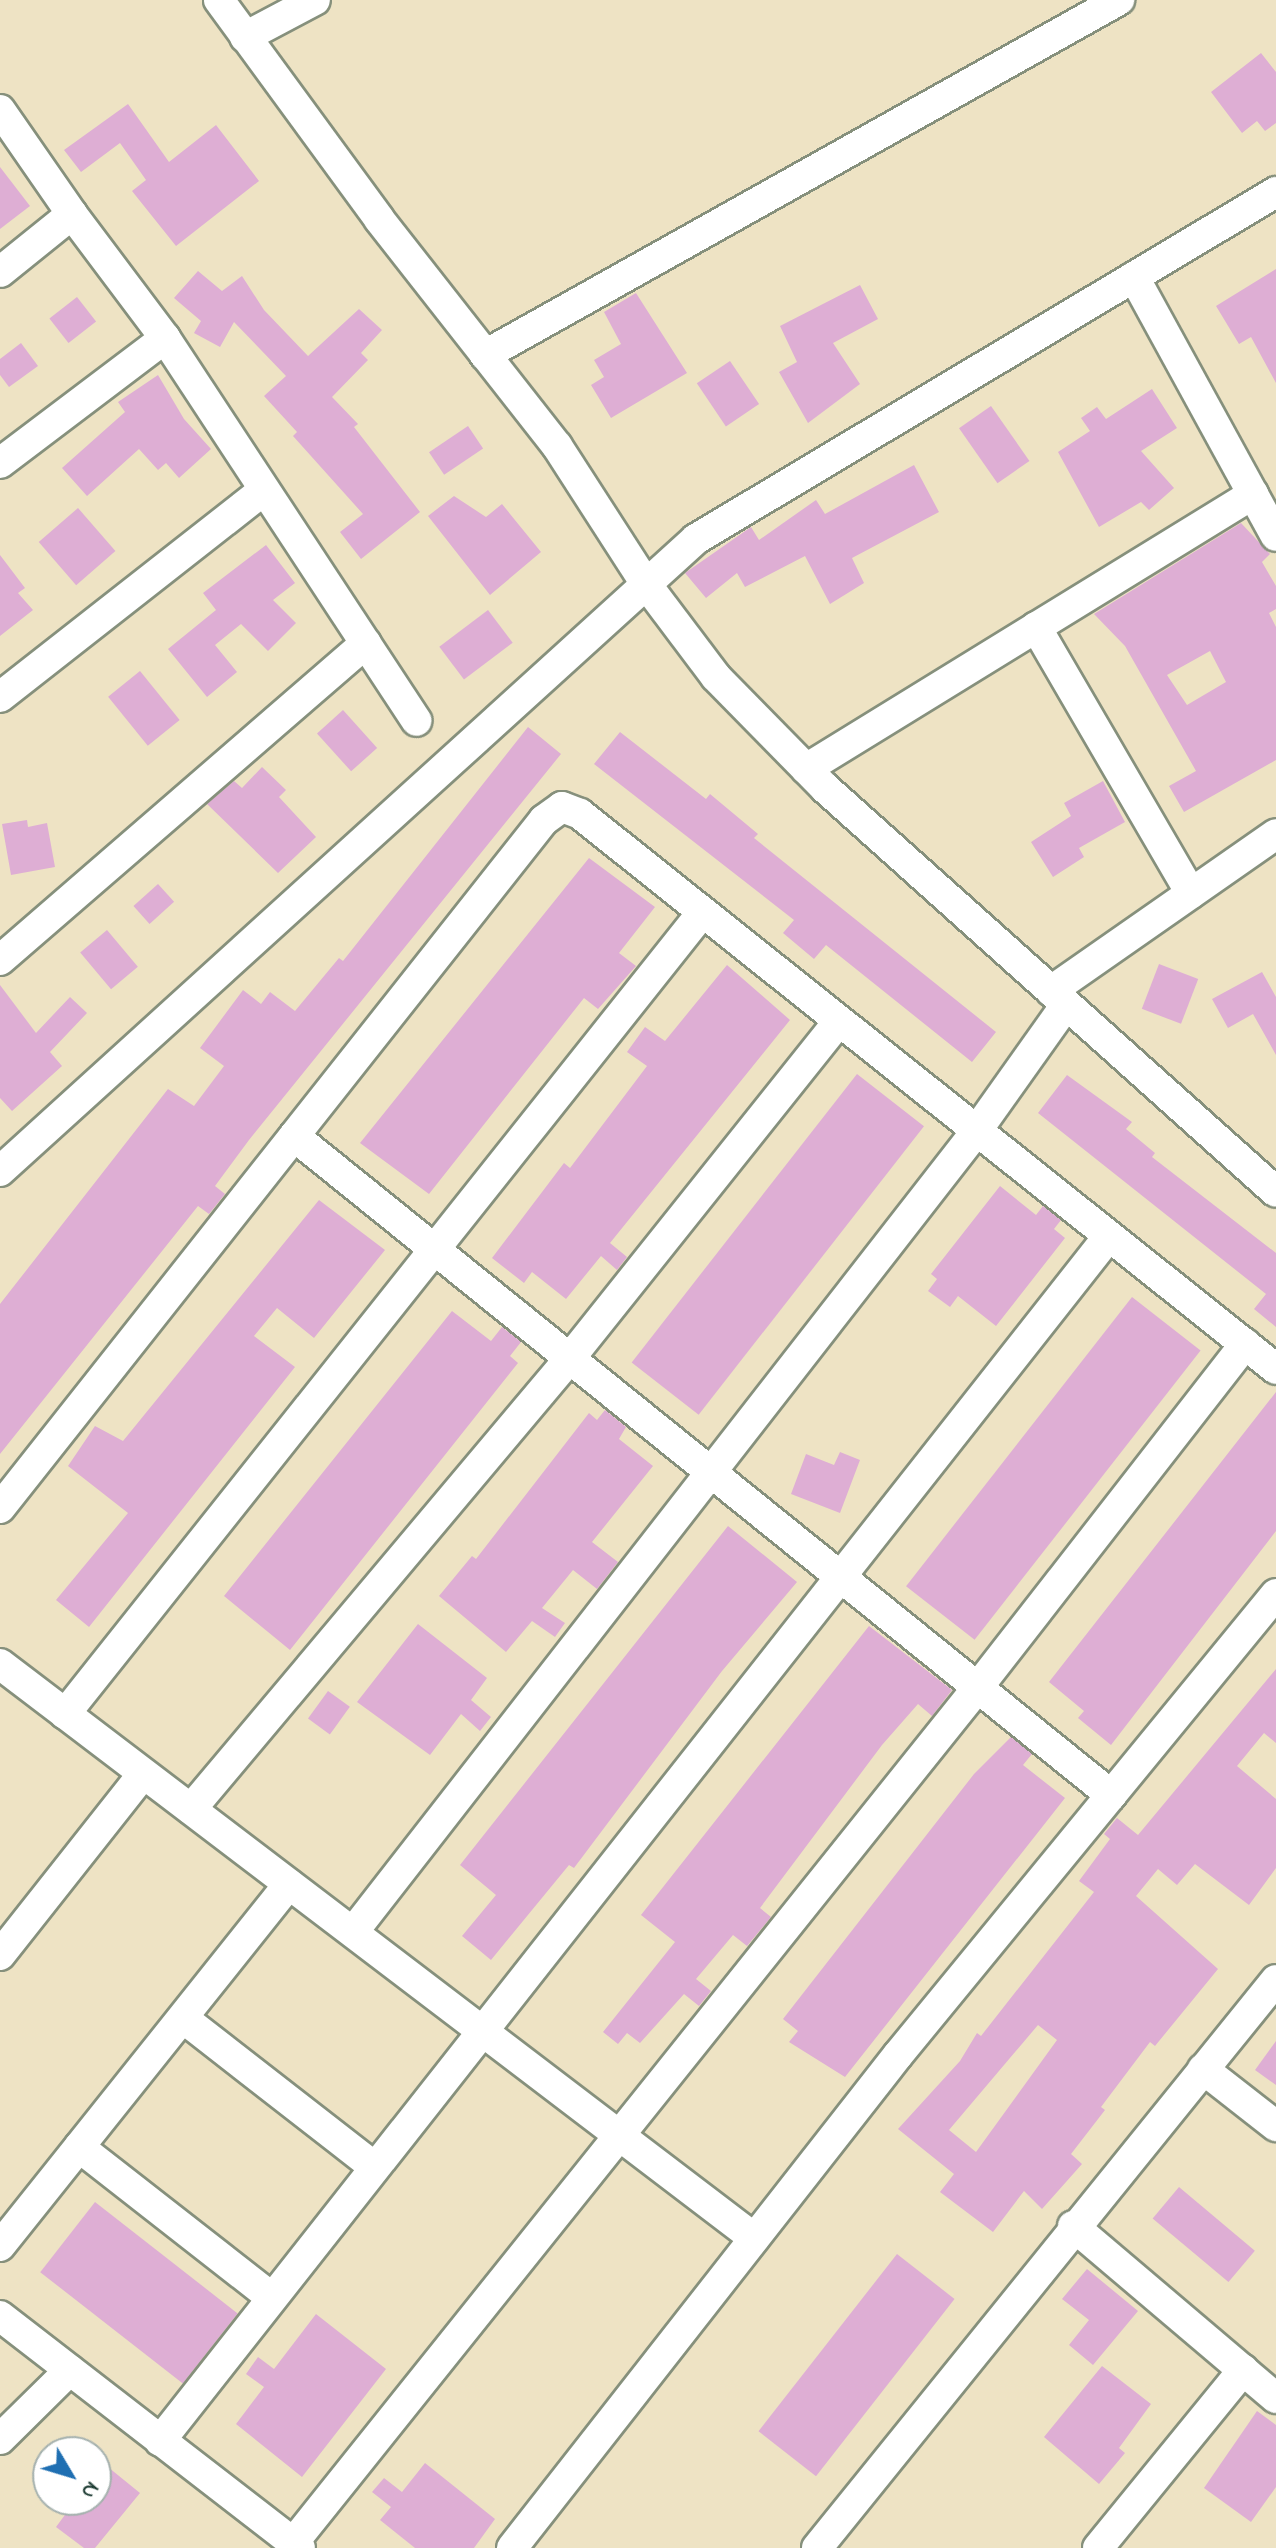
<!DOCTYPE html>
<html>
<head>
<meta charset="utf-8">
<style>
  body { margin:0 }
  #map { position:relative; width:1276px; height:2548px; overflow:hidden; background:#eee3c4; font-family:"Indie Flower",sans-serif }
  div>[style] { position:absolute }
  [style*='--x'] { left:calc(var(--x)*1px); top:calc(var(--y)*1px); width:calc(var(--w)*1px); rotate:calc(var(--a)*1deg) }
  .building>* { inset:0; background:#deaed4; transform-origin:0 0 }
  .roads { filter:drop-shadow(2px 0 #86907c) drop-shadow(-2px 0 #86907c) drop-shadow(0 2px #86907c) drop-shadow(0 -2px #86907c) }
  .minor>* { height:30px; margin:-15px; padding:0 15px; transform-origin:15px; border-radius:15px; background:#fff }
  span { translate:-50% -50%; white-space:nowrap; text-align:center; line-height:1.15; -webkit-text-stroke:8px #fff; paint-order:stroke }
  .north { position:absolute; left:32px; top:2436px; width:80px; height:80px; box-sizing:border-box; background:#fff; border:2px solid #a5b1ae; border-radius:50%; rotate:128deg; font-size:22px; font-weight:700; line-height:32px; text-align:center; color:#1f3d34 }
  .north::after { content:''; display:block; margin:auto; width:28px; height:36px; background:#1f6fb2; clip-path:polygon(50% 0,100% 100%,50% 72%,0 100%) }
</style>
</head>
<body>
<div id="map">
  <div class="building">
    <div style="clip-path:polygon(1261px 53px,1276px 72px,1276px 123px,1265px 131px,1257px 121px,1242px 133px,1211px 92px)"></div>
    <div style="clip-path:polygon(128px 104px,169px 162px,216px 125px,259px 181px,176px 246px,132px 191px,146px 180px,120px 143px,81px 172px,64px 150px)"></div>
    <div style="clip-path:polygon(0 167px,30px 206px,0 229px)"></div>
    <div style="clip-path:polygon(1276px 269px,1276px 383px,1251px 337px,1239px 344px,1216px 306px)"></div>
    <div style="clip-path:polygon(198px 271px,222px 291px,242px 276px,264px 310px,308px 356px,359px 309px,382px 330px,361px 353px,368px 360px,332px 397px,358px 424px,354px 427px,420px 512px,361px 559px,340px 532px,363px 514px,293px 436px,297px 432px,264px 396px,286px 376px,234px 322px,220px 347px,194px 333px,201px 321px,174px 298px)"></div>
    <div style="clip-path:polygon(860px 285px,878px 319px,833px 343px,860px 384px,808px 423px,779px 372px,797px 362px,780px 326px)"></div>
    <div style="clip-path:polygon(636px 293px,687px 373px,611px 418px,591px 385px,604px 377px,594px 360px,621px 344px,604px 312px)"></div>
    <div style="left:77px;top:297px;width:31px;height:35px;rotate:52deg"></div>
    <div style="clip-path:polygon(21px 343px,38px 366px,9px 387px,0 375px,0 359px)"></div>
    <div style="left:730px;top:361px;width:52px;height:40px;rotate:56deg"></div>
    <div style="clip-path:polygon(158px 375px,184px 419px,211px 449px,179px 478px,166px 463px,158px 470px,139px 449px,87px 496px,62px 468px,125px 412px,118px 402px)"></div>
    <div style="clip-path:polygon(1152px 389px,1177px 428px,1141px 451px,1174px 488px,1149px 510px,1141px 502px,1099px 527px,1058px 452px,1090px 431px,1081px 418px,1097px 407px,1106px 419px)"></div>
    <div style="left:991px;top:406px;width:67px;height:39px;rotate:55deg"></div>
    <div style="left:468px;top:426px;width:27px;height:47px;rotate:56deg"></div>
    <div style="clip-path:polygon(914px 465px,939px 512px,852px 558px,864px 583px,830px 604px,805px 556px,745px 587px,737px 573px,706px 598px,685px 573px,751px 527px,759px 540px,816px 500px,825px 514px)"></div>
    <div style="clip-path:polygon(454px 496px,486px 517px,502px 504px,541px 552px,490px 595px,428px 516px)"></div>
    <div style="left:78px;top:508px;width:57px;height:52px;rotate:49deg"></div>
    <div style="clip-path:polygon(evenodd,1241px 523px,1270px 554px,1262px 562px,1276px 586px,1276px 609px,1269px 613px,1276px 627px,1276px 760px,1184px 812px,1169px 786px,1196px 771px,1125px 646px,1094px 614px,1241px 523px,1210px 651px,1226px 682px,1187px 705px,1167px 675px,1210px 651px)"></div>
    <div style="clip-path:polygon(266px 545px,295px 583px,273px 600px,296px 623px,268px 651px,241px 624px,215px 645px,237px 672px,207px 697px,168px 649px,216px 610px,203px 593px)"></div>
    <div style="clip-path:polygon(0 555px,25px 588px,18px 593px,33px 610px,0 636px)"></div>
    <div style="left:488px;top:610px;width:41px;height:61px;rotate:53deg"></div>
    <div style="left:140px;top:671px;width:63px;height:41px;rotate:51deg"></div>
    <div style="left:343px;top:710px;width:51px;height:35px;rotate:48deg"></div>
    <div style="clip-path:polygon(528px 727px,561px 754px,249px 1140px,215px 1186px,225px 1194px,209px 1214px,198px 1206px,0 1454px,0 1304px,168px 1089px,194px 1106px,224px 1066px,200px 1048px,243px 990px,261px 1004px,270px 992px,295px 1011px,339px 958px,343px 961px)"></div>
    <div style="clip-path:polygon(620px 732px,706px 799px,710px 794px,758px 834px,754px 838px,996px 1032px,972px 1062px,826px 945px,814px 959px,783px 933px,794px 920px,594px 764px)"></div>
    <div style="clip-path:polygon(262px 767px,286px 790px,279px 797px,316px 837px,278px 873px,207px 804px,234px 781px,242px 788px)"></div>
    <div style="clip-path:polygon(1103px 781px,1125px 822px,1079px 848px,1084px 857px,1053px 877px,1031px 842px,1071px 816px,1064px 803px)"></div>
    <div style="clip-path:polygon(27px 820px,28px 827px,47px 823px,55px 867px,11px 875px,2px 824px)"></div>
    <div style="clip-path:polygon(589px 858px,655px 907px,619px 953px,636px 966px,598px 1009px,584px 998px,429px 1194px,360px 1143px)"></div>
    <div style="left:158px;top:884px;width:24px;height:33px;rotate:48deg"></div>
    <div style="left:107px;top:930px;width:48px;height:35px;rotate:50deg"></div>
    <div style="left:1159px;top:964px;width:42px;height:48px;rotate:21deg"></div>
    <div style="clip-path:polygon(727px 965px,790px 1020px,610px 1243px,627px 1257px,617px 1270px,601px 1256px,566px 1299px,532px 1272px,524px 1283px,492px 1258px,564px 1163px,570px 1168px,647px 1066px,627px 1052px,645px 1027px,665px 1041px)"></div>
    <div style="clip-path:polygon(1262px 972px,1276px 997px,1276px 1055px,1253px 1014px,1228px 1028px,1212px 999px)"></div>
    <div style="clip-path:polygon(0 985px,36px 1033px,70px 997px,87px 1013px,50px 1052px,62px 1066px,12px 1111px,0 1098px)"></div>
    <div style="left:857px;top:1074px;width:85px;height:366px;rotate:38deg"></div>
    <div style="clip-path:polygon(1067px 1075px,1132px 1122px,1126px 1129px,1155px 1153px,1152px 1157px,1276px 1253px,1276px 1327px,1254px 1309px,1266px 1294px,1038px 1113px)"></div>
    <div style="clip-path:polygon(1000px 1186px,1036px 1215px,1043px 1206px,1061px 1220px,1054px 1229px,1065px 1238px,996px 1326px,958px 1296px,950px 1307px,928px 1291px,937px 1279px,931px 1274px)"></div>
    <div style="clip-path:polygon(319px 1200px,385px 1250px,314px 1338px,277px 1308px,254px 1336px,295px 1367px,89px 1627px,56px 1600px,128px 1513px,68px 1466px,95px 1426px,123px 1441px)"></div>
    <div style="left:1132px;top:1297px;width:87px;height:367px;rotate:38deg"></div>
    <div style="clip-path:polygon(452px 1311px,491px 1341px,502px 1327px,521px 1342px,510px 1356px,518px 1363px,290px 1650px,224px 1596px)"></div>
    <div style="clip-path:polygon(1276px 1392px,1276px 1531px,1111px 1745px,1078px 1718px,1084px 1711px,1049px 1682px)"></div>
    <div style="clip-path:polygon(605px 1410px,626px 1427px,619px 1439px,653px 1466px,592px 1542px,618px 1562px,597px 1589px,573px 1570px,542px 1608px,565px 1623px,555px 1637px,532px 1621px,506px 1652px,439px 1596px,472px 1556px,476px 1559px,589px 1413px,597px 1420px)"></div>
    <div style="clip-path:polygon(840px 1452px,860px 1460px,840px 1513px,791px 1494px,806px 1454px,834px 1465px)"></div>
    <div style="clip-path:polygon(728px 1526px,797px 1582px,722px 1671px,574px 1868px,569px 1865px,491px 1960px,462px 1936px,496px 1895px,460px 1865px)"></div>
    <div style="clip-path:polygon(418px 1624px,487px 1678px,471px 1700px,491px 1717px,480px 1731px,461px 1714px,430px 1755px,357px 1702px)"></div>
    <div style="clip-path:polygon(869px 1626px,952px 1690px,932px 1716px,918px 1704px,882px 1745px,760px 1908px,771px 1917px,747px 1946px,733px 1935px,696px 1979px,711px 1991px,699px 2006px,684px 1994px,640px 2043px,627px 2033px,618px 2044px,603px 2032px,675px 1942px,641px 1915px)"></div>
    <div style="clip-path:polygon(evenodd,1276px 1669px,1276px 1743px,1264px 1733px,1237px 1766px,1276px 1799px,1276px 1868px,1249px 1905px,1195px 1864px,1177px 1885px,1158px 1869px,1136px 1896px,1218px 1969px,1155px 2046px,1150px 2042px,1101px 2107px,1105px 2110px,1071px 2154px,1082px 2164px,1042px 2209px,1024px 2191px,993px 2232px,940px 2192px,954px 2174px,898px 2129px,960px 2061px,977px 2033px,981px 2036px,1094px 1892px,1079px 1881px,1110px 1839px,1104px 1834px,1117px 1818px,1138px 1835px,1276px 1669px,1038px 2025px,1057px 2040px,976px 2152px,949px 2130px,1038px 2025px)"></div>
    <div style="left:328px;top:1691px;width:27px;height:34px;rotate:36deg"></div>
    <div style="clip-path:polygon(1011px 1737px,1032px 1754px,1023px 1765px,1065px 1798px,845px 2077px,789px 2042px,798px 2031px,783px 2019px,974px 1774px)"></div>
    <div style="clip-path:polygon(1276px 2041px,1276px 2085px,1255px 2070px)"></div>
    <div style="left:1179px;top:2187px;width:99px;height:41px;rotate:40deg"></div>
    <div style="left:95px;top:2202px;width:181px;height:89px;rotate:38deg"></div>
    <div style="left:897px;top:2254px;width:73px;height:225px;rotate:38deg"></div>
    <div style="clip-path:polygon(1087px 2269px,1138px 2311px,1093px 2365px,1069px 2345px,1089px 2320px,1062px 2299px)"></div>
    <div style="clip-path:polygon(316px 2314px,386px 2369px,302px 2477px,236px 2424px,264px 2387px,246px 2374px,258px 2357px,274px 2369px)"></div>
    <div style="clip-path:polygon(1102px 2366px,1151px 2404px,1119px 2448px,1125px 2453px,1099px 2484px,1044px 2437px)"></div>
    <div style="clip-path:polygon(1257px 2411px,1276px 2425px,1276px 2487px,1251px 2522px,1204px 2488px)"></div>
    <div style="clip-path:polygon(103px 2463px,140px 2493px,95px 2548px,84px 2548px,56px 2527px,76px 2500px,96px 2500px,96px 2473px)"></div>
    <div style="clip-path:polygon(425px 2463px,495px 2519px,474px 2548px,415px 2548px,380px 2520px,391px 2507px,372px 2492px,384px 2478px,402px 2492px)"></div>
  </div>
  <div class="roads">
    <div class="minor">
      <div style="--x:219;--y:0;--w:271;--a:53.8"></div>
      <div style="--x:379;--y:219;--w:288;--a:51.9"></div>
      <div style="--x:557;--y:446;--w:164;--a:57.2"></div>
      <div style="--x:646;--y:584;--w:116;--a:53"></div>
      <div style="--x:716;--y:677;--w:156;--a:45.5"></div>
      <div style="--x:825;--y:788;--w:605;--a:41.85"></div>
      <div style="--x:245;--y:37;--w:79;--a:-27.9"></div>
      <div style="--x:0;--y:110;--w:126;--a:55.3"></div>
      <div style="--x:72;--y:214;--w:92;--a:141.1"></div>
      <div style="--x:1134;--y:277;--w:295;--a:61.3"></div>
      <div style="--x:165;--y:338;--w:458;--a:56.7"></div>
      <div style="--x:485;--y:355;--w:727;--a:-29.25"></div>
      <div style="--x:0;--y:463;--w:207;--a:-37.1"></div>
      <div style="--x:165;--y:338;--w:155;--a:-126.9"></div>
      <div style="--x:1036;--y:627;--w:308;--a:59.8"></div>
      <div style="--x:0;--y:697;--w:335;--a:-38.1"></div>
      <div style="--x:806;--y:769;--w:525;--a:-31.6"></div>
      <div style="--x:0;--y:960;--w:484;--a:-40.9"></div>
      <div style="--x:1051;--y:991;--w:274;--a:-34.9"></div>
      <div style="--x:294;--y:1136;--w:1050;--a:38.89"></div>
      <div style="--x:0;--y:1171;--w:940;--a:-42.24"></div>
      <div style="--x:696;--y:539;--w:676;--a:-30.89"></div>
      <div style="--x:0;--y:1508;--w:877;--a:-51.67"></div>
      <div style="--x:544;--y:820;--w:22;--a:-36"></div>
      <div style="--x:562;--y:807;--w:19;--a:21"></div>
      <div style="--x:580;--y:814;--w:890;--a:38.57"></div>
      <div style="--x:0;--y:1664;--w:948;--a:37.28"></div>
      <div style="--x:65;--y:1714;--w:1023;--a:-51.51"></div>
      <div style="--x:191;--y:1809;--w:589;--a:-49.96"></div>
      <div style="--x:570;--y:1358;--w:430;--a:-51.4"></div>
      <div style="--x:353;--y:1932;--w:1013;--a:-52.1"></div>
      <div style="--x:975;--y:1133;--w:157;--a:-54.6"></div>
      <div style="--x:0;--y:1955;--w:231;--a:-51.7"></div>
      <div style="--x:183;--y:2018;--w:241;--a:37.9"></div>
      <div style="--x:1203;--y:2069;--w:93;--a:38"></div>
      <div style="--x:79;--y:2147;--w:245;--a:38"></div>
      <div style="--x:1073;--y:2226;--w:266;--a:40.3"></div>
      <div style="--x:0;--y:2246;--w:463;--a:-51.4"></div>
      <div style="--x:0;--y:2316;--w:379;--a:37.7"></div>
      <div style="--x:0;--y:2439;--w:98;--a:-44.6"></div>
      <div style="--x:160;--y:2441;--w:1532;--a:-51.78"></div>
      <div style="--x:293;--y:2543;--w:1096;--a:-51.33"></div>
      <div style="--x:978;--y:1687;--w:435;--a:-52.1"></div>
      <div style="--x:512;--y:2548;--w:626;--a:-51.94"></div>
      <div style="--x:898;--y:2055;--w:596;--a:-50.65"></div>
      <div style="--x:817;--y:2548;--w:730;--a:-51.06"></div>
      <div style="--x:1098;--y:2548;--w:230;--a:-50.8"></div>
    </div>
  </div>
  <div class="north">N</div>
</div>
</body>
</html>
